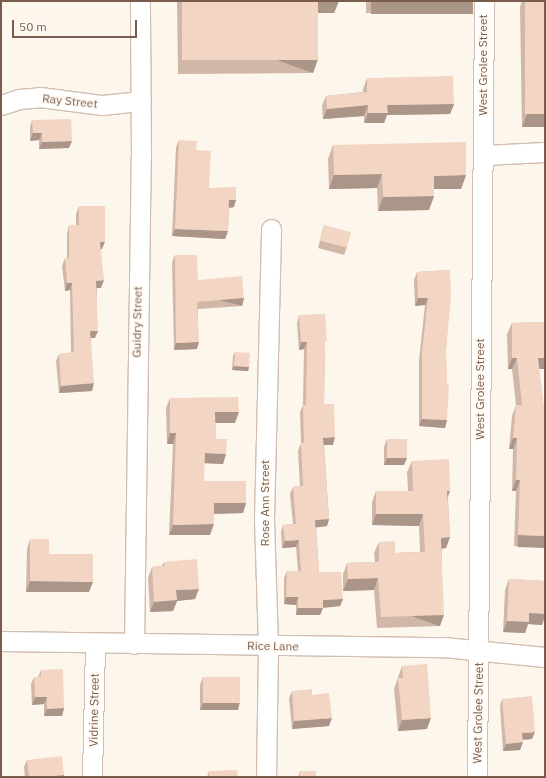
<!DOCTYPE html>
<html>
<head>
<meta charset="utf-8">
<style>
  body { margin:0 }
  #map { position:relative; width:546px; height:778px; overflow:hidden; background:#fdf6ec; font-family:"IBM Plex Sans",sans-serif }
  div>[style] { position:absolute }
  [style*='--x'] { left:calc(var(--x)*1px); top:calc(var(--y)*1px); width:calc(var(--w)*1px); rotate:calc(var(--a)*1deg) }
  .roads { filter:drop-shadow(1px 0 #d1beb0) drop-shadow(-1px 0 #d1beb0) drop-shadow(0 1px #d1beb0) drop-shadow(0 -1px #d1beb0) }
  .minor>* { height:19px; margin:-9.5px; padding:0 9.5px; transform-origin:9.5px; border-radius:9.5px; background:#fff }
  .wall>* { inset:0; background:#d1b7a8; transform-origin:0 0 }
  .shaded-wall>* { inset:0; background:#aa9588; transform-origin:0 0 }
  .building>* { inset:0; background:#f3d5c3; transform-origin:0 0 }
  span { translate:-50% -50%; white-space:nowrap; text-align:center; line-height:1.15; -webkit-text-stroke:3.5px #fffaf3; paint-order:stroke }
  .street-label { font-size:12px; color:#7a5c4d }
  .frame { position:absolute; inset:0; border:2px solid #7a5c4d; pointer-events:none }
  .scale { position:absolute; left:12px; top:20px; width:125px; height:18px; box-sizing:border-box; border:2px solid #7a5c4d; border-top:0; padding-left:5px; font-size:12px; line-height:14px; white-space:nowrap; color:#7a5c4d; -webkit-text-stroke:3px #fffaf3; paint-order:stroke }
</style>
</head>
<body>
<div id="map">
  <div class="roads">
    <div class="minor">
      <div style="--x:1;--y:105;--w:19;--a:-18"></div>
      <div style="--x:19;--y:99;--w:21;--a:-5"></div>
      <div style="--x:40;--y:97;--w:63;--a:7.4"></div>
      <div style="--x:102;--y:105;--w:39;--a:-6"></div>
      <div style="--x:484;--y:155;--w:61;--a:-2.8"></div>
      <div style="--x:1;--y:641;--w:443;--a:0.8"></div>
      <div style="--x:444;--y:647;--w:101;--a:5.7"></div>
      <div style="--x:134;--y:644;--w:488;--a:-89.2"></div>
      <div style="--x:141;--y:156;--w:155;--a:-90.4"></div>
      <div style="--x:92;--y:777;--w:133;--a:-88.7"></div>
      <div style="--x:266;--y:777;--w:131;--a:-89.1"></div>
      <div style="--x:268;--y:646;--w:127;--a:-91.8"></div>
      <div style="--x:264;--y:519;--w:290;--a:-88.6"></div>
      <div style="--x:477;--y:777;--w:776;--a:-89.48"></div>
    </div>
  </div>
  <div class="wall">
    <div style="clip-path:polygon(177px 1px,339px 1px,334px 13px,318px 13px,318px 59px,313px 73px,178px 74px)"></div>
    <div style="left:366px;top:1px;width:107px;height:12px"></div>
    <div style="clip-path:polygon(522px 1px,545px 1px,545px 127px,522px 127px,520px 7px)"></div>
    <div style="clip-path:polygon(367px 78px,454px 104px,450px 114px,387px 115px,384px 123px,364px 123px,364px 116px,323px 119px,322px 106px,326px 96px,363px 92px,363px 89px)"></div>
    <div style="clip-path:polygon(32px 120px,69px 148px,39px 149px,39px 140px,30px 141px,30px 127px)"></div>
    <div style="clip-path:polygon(179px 140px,196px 150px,209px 188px,234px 207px,229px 208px,228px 231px,225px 239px,172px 236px,176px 147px)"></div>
    <div style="clip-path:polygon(333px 145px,466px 175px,461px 189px,434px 189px,434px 196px,429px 210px,378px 211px,377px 188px,329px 189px,328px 159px)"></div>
    <div style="clip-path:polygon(79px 206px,102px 249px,101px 249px,101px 288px,97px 288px,95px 338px,91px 338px,92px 391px,59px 393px,56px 361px,59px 354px,71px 353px,70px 290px,65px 291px,62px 266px,65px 258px,67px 258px,67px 233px,69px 225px,76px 225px,76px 214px)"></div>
    <div style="clip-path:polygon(324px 225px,347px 247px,344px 255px,318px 248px,322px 232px)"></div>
    <div style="clip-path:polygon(175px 255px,198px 280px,244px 298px,242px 306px,198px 309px,197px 349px,174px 350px,172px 262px)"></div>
    <div style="clip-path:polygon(450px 270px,446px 351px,447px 420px,445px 428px,419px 426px,419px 360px,425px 305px,415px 306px,414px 280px,417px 272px)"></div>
    <div style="clip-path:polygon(299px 315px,325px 347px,324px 404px,333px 445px,324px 445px,329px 519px,327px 526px,316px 527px,319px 572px,343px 599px,340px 606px,323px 608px,320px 615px,296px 615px,296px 605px,284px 604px,284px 578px,287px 571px,298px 571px,296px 547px,282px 548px,281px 532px,283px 525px,293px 524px,290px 494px,293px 487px,300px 486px,298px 451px,301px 443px,300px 412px,303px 405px,304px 349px,299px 350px,297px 323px)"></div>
    <div style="clip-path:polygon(545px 322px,545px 369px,539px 369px,545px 547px,514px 546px,516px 491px,512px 491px,513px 449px,509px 449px,512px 416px,516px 405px,512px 369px,508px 369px,507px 334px,512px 323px)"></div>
    <div style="clip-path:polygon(235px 352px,249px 367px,248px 371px,232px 370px,233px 356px)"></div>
    <div style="clip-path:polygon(170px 398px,235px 423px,215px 423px,216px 439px,226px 454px,223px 464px,204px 463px,204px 481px,246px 503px,243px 513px,214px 514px,210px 535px,169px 535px,173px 444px,167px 444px,166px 408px)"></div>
    <div style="clip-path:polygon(387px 439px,404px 465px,384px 465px,384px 447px)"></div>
    <div style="clip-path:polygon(412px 461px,448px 499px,450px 537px,446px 548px,442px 549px,440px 626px,377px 628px,374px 590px,343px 591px,343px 574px,347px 563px,375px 562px,374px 553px,379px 542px,395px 553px,420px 552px,419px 526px,372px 525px,372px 502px,376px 491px,408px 491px,407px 472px)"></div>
    <div style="clip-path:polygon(30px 539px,49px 554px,89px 592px,26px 592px,27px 549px)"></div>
    <div style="clip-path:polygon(164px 562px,195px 599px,177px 601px,173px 611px,150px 612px,148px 578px,152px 567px,162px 566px)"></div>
    <div style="clip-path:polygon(509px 579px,545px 581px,545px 616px,542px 625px,528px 624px,525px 633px,503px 632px,505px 590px)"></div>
    <div style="clip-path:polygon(402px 666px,427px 729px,398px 731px,394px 689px)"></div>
    <div style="clip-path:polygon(41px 670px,64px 708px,62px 716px,44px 716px,44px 704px,32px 705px,31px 684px,34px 677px,38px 677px)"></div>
    <div style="clip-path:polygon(203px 677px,238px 710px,200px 710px,200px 685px)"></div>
    <div style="clip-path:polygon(292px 691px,312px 695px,329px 726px,292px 729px,289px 698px)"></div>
    <div style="clip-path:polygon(502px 699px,532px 739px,523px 740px,520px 750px,503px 751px,500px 706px)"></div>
    <div style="clip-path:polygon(27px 760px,64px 777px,25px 777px,24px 767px)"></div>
    <div style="clip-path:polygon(209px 771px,238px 777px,207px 777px)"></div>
    <div style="clip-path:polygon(300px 771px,316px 777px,298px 777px)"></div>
  </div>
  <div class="shaded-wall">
    <div style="clip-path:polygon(317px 1px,339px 1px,334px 13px,313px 13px)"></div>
    <div style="left:371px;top:1px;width:102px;height:13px"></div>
    <div style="left:318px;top:59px;width:15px;height:135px;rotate:110deg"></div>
    <div style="clip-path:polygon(454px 104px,450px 114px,387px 115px,384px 123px,364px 123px,368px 113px,387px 105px)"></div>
    <div style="clip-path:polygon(368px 105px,364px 116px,323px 119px,327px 109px)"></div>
    <div style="clip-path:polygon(545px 113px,545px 127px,522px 127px,527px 114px)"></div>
    <div style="clip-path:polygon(33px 133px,42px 133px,39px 140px,30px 141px)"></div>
    <div style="clip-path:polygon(72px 141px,69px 148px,39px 149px,42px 142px)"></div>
    <div style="clip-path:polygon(382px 174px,377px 188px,329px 189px,334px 175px)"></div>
    <div style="clip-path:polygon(466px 175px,461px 189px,429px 189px,434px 176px)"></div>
    <div style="clip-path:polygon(434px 196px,429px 210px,378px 211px,383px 197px)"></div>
    <div style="clip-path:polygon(229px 200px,236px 200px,234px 207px,227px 208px)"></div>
    <div style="clip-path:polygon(175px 229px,228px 231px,225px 239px,172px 236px)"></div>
    <div style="clip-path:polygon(100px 242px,105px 242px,102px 249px,97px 249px)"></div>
    <div style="clip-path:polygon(104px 280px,101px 288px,94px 288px,96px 281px)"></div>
    <div style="clip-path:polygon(67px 283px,72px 283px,70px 290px,65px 291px)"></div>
    <div style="left:244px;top:298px;width:8px;height:47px;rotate:104deg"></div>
    <div style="clip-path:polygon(418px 298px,428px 298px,425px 305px,415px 306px)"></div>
    <div style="clip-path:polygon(90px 331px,98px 331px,95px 338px,87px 338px)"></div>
    <div style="clip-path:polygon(199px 342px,197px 349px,174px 350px,176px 343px)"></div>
    <div style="clip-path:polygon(301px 342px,307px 342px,304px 349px,299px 350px)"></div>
    <div style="clip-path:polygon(512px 358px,517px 358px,512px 369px,508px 369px)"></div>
    <div style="clip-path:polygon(538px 358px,545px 358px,545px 369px,534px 369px)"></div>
    <div style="clip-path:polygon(234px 366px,249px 367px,248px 371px,232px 370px)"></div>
    <div style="clip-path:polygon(94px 383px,92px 391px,59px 393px,61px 386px)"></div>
    <div style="clip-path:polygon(215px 412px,239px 412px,235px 423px,212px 423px)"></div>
    <div style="clip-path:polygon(422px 419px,447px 420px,445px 428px,419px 426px)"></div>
    <div style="clip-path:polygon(170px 433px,176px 433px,173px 444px,167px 444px)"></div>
    <div style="clip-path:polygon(335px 437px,333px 445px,321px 445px,323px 438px)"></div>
    <div style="clip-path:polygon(513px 438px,517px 438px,513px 449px,509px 449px)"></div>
    <div style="clip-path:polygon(205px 453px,226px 454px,223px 464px,201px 463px)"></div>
    <div style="clip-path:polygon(387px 458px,407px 458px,404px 465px,384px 465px)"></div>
    <div style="clip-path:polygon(516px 480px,520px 480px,516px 491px,512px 491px)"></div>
    <div style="clip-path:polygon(447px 491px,450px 491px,446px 502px)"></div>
    <div style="clip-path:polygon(214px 503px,246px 503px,243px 513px,210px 514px)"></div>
    <div style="clip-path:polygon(376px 514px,423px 514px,419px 526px,372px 525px)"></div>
    <div style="clip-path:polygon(329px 519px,327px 526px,313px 528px,315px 520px)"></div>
    <div style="clip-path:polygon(214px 524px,210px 535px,169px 535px,173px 525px)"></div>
    <div style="left:518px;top:535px;width:27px;height:12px;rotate:2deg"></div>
    <div style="clip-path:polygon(450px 537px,446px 548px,437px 549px,441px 538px)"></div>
    <div style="clip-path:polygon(299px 540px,296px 547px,282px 548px,285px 541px)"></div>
    <div style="clip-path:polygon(378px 578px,374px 590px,343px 591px,348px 579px)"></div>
    <div style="clip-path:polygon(30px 581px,93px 582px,89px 592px,26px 592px)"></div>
    <div style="clip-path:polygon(199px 589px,195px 599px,177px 601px,173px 611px,150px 612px,154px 602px,176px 590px)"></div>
    <div style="clip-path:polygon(286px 597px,298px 597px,296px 605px,284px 604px)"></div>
    <div style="clip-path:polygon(343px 599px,340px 606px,320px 608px,323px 600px)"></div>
    <div style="clip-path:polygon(545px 607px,545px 616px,542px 625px,528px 624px,525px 633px,503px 632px,507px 621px)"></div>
    <div style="clip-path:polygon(298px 608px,323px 608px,320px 615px,296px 615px)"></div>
    <div style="left:444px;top:615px;width:12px;height:63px;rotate:110deg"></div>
    <div style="clip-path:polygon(35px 697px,47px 697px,44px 704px,32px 705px)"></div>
    <div style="clip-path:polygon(240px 702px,238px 710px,200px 710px,203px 703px)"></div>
    <div style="clip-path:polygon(64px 708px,62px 716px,44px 716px,47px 709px)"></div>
    <div style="clip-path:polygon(332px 718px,329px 726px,292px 729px,294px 721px)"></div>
    <div style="clip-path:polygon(431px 718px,427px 729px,398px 731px,402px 720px)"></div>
    <div style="clip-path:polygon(535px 732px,532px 739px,519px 740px,522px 733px)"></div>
    <div style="clip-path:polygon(523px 742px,520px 750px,503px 751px,506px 744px)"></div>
    <div style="clip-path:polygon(64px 775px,64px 777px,42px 777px)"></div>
  </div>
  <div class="building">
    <div style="left:182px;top:1px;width:136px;height:59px"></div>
    <div style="left:525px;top:1px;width:20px;height:113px"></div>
    <div style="clip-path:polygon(453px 76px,454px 104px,387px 105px,388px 113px,368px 113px,368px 105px,327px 109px,326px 96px,367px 92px,367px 78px)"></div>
    <div style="clip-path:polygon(71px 119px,72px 141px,42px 142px,42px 133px,33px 133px,32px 120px)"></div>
    <div style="clip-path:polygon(179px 140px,197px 141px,196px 150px,211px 151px,209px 188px,236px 187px,236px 200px,229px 200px,228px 231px,175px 229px)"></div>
    <div style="clip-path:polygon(466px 142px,466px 175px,434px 176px,434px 196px,383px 197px,382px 174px,334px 175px,333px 145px)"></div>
    <div style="clip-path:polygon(79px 206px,105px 206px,105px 242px,100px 242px,104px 280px,96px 281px,98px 331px,90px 331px,94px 383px,61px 386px,59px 354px,74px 352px,72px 283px,67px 283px,65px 258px,69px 258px,69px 225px,79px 225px)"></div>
    <div style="left:324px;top:225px;width:28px;height:16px;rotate:15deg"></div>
    <div style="clip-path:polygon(175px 255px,197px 255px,198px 280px,242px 276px,244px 298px,197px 302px,199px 342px,176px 343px)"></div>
    <div style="clip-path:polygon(450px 270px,451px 296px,446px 351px,447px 385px,449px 385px,447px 420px,422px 419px,422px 352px,428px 298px,418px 298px,417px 272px)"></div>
    <div style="clip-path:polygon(325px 314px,327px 341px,325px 341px,324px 404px,334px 404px,335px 437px,323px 438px,329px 519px,315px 520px,319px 572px,341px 572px,343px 599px,323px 600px,323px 608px,298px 608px,298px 597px,286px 597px,287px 571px,301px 571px,299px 540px,285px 541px,283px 525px,296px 524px,293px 487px,303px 486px,301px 443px,304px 443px,303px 405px,306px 405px,307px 342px,301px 342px,299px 315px)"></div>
    <div style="clip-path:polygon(545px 322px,545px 358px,538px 358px,544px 407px,545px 407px,545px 536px,518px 535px,520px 480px,516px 480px,517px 438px,513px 438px,516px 405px,522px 405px,517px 358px,512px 358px,512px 323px)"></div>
    <div style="left:235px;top:352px;width:15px;height:14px;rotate:4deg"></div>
    <div style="clip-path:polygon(238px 397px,239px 412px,215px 412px,216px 439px,227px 439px,226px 454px,205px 453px,204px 481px,246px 481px,246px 503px,214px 503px,214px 524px,173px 525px,176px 433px,170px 433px,170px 398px)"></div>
    <div style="left:387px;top:439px;width:20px;height:19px"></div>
    <div style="clip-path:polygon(449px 459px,450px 491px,447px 491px,450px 537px,441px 538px,444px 615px,381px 617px,378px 578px,348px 579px,347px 563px,379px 562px,379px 542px,395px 541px,395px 553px,425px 552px,423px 514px,376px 514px,376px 491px,413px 491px,412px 461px)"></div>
    <div style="clip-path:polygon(30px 539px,49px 539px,49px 554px,93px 554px,93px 582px,30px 581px)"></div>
    <div style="clip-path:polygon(197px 559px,199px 589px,176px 590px,177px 600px,154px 602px,152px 567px,164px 566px,164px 562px)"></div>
    <div style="clip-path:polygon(509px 579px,545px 581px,545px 614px,529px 613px,529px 622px,507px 621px)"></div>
    <div style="clip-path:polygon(427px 664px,431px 718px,402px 720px,398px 678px,403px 678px,402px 666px)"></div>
    <div style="clip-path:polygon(63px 669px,64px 708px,47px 709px,47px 697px,35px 697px,34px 677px,41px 677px,41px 670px)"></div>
    <div style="left:203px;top:677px;width:37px;height:26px"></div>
    <div style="clip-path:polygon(312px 689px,312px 695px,329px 693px,332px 718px,294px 721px,292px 691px)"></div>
    <div style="clip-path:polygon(532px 696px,535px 732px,522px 733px,523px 742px,506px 744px,502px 699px)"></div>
    <div style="clip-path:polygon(62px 756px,64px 775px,42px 777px,29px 777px,27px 760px)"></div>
    <div style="clip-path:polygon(237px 770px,238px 777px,209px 777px,209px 771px)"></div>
    <div style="left:300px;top:771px;width:16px;height:6px"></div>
  </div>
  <div class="street-label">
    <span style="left:483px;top:65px;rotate:-90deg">West Grolee Street</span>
    <span style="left:70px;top:101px;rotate:6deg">Ray Street</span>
    <span style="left:137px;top:322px;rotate:-89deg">Guidry Street</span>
    <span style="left:480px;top:389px;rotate:-90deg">West Grolee Street</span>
    <span style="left:265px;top:503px;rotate:-90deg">Rose Ann Street</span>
    <span style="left:273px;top:646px;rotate:1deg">Rice Lane</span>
    <span style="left:94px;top:710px;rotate:-89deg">Vidrine Street</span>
    <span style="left:478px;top:713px;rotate:-89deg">West Grolee Street</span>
  </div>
  <div class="frame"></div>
  <div class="scale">50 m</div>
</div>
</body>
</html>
